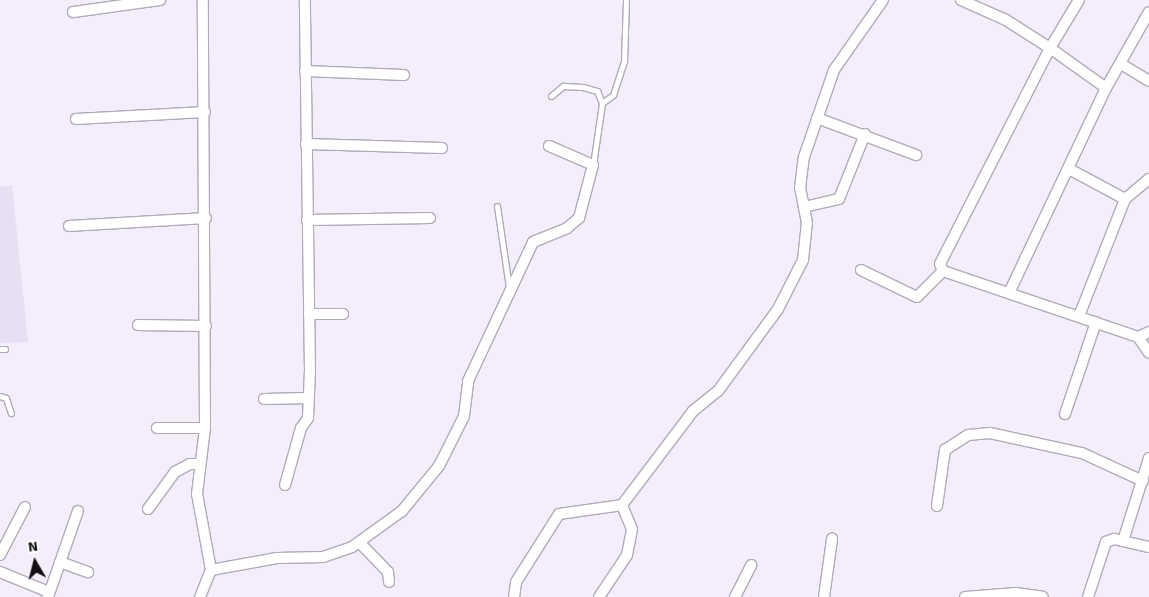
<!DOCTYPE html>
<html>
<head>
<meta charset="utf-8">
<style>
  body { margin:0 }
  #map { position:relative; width:1149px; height:597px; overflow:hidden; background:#f4eefc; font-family:Signika,sans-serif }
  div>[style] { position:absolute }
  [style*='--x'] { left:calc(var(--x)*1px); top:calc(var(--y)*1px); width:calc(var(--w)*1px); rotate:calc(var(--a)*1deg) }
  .built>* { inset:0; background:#e8dff2 }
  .roads { filter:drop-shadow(1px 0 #b0abb8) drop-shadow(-1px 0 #b0abb8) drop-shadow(0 1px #b0abb8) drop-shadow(0 -1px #b0abb8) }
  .lane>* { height:5px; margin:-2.5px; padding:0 2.5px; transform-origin:2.5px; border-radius:2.5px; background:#fff }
  .street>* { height:10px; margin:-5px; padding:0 5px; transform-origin:5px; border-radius:5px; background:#fff }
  span { translate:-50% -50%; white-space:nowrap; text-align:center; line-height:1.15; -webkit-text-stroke:4px #fefefe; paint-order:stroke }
  .north { position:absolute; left:10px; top:537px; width:50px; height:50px; -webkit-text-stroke:4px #fefefe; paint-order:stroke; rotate:352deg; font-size:14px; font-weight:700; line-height:20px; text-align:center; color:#110f14 }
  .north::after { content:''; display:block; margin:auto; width:18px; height:22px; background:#110f14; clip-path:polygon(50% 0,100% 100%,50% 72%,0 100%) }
</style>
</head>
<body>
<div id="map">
  <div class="built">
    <div style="clip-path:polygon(12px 185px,28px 342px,0 343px,0 187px)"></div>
  </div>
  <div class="roads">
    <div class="lane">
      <div style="--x:551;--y:96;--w:16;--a:-40"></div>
      <div style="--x:563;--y:86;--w:20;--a:3"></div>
      <div style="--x:583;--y:87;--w:15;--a:16"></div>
      <div style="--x:597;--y:91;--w:13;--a:67"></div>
      <div style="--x:593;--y:165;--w:63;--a:-81.7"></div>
      <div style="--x:602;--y:103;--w:14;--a:-36"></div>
      <div style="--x:613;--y:95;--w:36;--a:-72"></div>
      <div style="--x:624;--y:61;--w:61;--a:-88.1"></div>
      <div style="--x:497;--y:206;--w:82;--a:81.6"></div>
      <div style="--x:0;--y:349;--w:5;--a:0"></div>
      <div style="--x:0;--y:396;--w:6;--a:18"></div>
      <div style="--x:6;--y:398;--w:16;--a:72"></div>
    </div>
    <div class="street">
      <div style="--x:961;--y:0;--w:49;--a:24"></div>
      <div style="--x:1006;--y:20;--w:52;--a:32.5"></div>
      <div style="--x:1050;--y:48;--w:56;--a:-58.9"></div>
      <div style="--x:73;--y:12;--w:88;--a:-7.9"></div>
      <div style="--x:1121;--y:64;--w:33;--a:31"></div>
      <div style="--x:305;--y:71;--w:99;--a:2.3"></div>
      <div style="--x:1106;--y:88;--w:69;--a:-144.5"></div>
      <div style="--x:1050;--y:48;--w:242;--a:117"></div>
      <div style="--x:940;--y:264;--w:8;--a:67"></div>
      <div style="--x:943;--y:271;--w:206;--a:18.7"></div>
      <div style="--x:1138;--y:337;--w:19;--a:55"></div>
      <div style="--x:817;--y:118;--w:106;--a:20.5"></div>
      <div style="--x:76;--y:119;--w:129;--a:-3.1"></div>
      <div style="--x:306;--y:144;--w:136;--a:1.7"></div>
      <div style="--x:1069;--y:169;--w:64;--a:28.2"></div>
      <div style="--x:804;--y:207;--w:36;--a:-13"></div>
      <div style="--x:839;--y:199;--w:70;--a:-68.2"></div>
      <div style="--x:307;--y:220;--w:123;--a:-0.9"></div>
      <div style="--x:69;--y:226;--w:137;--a:-3.3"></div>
      <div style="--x:861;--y:270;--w:62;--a:25.7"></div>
      <div style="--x:917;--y:297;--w:37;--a:-45"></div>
      <div style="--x:1009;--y:293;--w:227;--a:-64.7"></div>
      <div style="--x:1106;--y:88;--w:87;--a:-60.5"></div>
      <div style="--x:309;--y:314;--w:34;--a:0"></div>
      <div style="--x:1079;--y:316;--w:126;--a:-68.5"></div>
      <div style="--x:1125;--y:199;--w:31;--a:-40"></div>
      <div style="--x:138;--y:325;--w:68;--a:0.8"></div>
      <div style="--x:1138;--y:337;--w:12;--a:-24"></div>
      <div style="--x:264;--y:399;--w:44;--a:-1.3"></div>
      <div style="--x:1065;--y:414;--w:97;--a:-71.4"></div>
      <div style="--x:157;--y:428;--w:48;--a:0"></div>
      <div style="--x:285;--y:485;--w:59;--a:-74.3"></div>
      <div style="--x:301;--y:428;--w:12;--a:-55"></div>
      <div style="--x:308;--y:418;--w:47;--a:-87.6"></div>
      <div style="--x:310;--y:371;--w:371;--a:-90.8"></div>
      <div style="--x:937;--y:506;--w:57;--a:-81.9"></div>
      <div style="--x:945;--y:450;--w:27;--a:-33"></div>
      <div style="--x:968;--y:435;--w:22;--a:-5"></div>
      <div style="--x:990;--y:433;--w:94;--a:12.3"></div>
      <div style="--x:1082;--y:453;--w:67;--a:24.7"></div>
      <div style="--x:148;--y:509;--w:46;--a:-53.9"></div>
      <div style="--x:175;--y:472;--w:17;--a:-28"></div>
      <div style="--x:190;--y:464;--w:10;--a:0"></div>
      <div style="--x:1123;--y:541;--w:87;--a:-72.6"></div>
      <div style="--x:360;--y:543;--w:40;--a:46"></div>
      <div style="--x:388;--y:572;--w:10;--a:84"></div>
      <div style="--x:0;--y:555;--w:54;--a:-62.5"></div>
      <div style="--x:60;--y:562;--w:30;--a:20"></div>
      <div style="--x:211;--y:570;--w:67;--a:-10.3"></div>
      <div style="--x:277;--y:558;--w:46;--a:-1.2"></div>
      <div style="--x:323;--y:557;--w:31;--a:-19"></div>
      <div style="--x:352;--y:547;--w:62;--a:-35.8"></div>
      <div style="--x:402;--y:511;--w:58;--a:-50.6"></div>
      <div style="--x:439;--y:466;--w:56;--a:-63.4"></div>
      <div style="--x:464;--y:416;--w:35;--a:-83"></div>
      <div style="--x:468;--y:381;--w:153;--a:-64.9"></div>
      <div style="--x:533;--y:242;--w:37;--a:-22"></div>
      <div style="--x:567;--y:228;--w:16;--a:-40"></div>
      <div style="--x:579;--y:218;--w:55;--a:-75.2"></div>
      <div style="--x:593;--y:165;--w:48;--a:-156.6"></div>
      <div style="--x:0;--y:572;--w:53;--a:22.2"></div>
      <div style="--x:48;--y:597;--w:91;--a:-70.8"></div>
      <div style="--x:200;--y:597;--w:29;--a:-68"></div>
      <div style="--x:211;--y:570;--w:77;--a:-100.4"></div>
      <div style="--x:197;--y:494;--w:66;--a:-83.1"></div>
      <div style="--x:205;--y:428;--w:428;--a:-90.3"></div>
      <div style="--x:514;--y:597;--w:15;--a:-82"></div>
      <div style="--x:516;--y:582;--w:80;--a:-57.7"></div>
      <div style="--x:559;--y:514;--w:64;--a:-8.1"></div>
      <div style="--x:622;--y:505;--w:118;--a:-52.9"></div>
      <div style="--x:693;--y:411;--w:32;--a:-39"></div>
      <div style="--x:718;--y:391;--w:102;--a:-53.8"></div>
      <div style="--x:778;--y:309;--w:55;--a:-63"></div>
      <div style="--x:803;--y:260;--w:37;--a:-84"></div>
      <div style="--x:807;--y:223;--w:36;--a:-101"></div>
      <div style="--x:800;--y:188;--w:31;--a:-83"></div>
      <div style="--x:804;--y:157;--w:92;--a:-71"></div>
      <div style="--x:834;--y:70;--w:85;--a:-55"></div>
      <div style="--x:599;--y:597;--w:50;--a:-56.3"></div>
      <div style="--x:627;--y:555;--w:26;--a:-79"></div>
      <div style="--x:632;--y:529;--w:26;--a:-113"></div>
      <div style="--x:735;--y:597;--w:36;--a:-63"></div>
      <div style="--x:824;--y:597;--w:59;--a:-82.1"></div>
      <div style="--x:965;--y:597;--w:51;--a:-4.5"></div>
      <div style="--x:1016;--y:593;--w:27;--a:8"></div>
      <div style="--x:1088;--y:597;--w:58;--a:-71.9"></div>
      <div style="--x:1106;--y:542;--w:9;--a:-21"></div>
      <div style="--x:1114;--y:539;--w:36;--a:13"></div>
    </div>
  </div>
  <div class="north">N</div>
</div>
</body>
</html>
